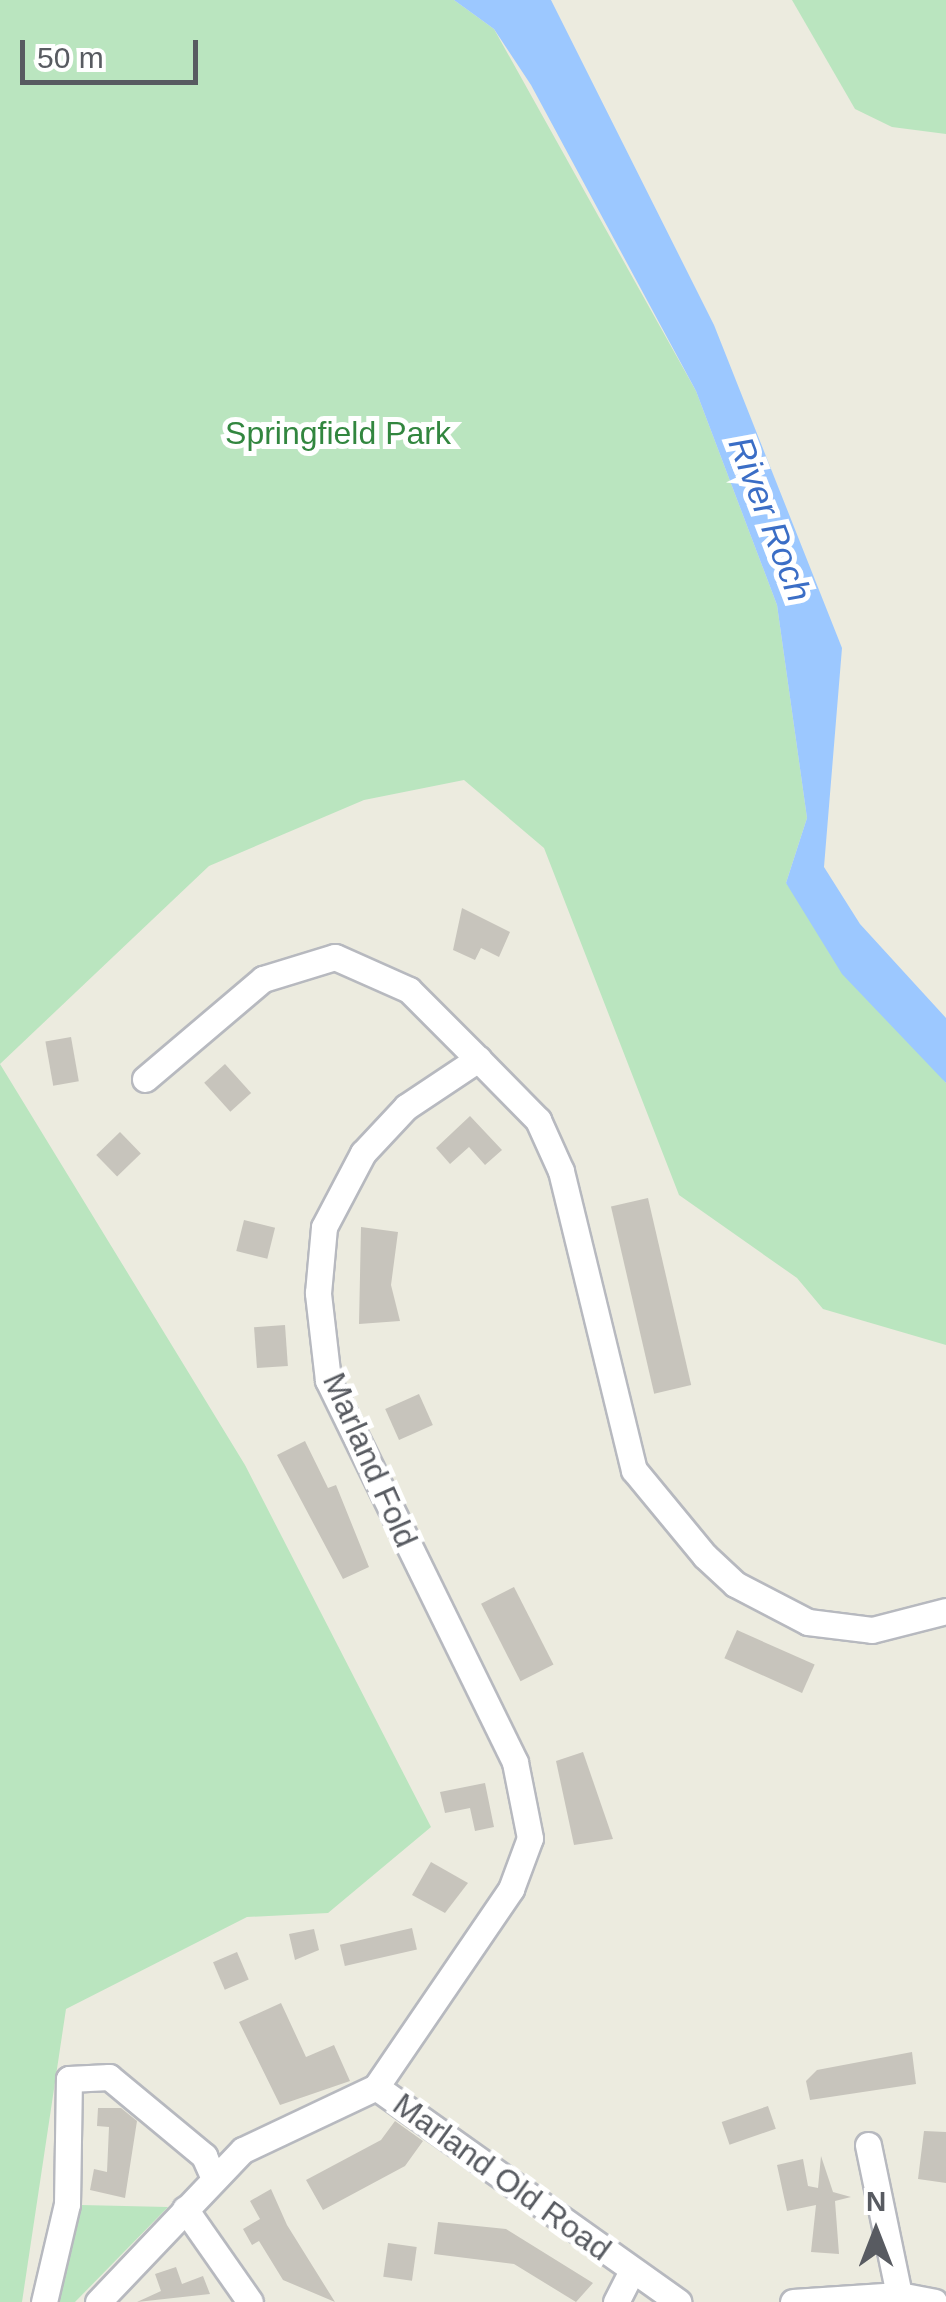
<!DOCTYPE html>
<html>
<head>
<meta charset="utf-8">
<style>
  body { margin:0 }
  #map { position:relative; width:946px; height:2302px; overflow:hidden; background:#ecebdf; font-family:Helvetica,sans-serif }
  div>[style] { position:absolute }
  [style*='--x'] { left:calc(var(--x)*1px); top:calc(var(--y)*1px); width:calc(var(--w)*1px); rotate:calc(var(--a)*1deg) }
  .green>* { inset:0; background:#bae5bf }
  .water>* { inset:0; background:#9cc8ff }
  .building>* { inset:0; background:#c7c4bc; transform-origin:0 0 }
  .roads { filter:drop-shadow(2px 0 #b7b9bf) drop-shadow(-2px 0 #b7b9bf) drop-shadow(0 2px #b7b9bf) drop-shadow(0 -2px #b7b9bf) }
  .street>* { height:25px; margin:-12.5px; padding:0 12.5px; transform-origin:12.5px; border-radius:12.5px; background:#fff }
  span { translate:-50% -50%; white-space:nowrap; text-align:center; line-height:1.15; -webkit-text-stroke:10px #fff; paint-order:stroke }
  .park-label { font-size:32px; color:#32863f }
  .street-label { font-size:32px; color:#585b61 }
  .water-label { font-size:35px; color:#3b6ec6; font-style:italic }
  .north { position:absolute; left:826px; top:2182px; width:100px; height:100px; -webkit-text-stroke:8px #fff; paint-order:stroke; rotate:0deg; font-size:28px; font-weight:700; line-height:40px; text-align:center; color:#585b61 }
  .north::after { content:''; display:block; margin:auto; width:35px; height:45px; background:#585b61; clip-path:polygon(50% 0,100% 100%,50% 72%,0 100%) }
  .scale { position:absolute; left:20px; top:40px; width:178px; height:45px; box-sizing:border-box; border:5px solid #585b61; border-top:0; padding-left:12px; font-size:30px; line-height:35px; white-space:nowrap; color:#585b61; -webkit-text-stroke:8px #fff; paint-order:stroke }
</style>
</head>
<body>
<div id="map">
  <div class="green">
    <div style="clip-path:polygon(0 0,454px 0,494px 29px,696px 391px,777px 605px,807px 818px,786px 883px,946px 1083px,946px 1345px,823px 1309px,797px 1278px,679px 1195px,544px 848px,464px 780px,364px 800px,209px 866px,0 1064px,245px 1465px,431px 1827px,328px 1913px,247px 1917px,66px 2009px,22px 2302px,0 2302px)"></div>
    <div style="clip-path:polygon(792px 0,946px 0,946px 134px,892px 127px,855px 109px)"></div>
    <div style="clip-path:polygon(81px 2205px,168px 2207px,75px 2302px,55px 2302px)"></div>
  </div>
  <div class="water">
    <div style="clip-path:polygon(454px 0,551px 0,714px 325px,842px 648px,824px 867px,860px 924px,946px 1018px,946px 1083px,842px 974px,786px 883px,807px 818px,777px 605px,696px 391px,531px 85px,494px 29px)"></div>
  </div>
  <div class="building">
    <div style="clip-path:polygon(462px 908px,510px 932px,499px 957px,481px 948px,475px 960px,453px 950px)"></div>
    <div style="left:71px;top:1037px;width:45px;height:26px;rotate:80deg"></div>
    <div style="left:225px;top:1064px;width:39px;height:28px;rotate:48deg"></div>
    <div style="clip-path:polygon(470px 1116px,502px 1150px,485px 1165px,469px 1147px,450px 1164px,436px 1148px)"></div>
    <div style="left:120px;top:1132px;width:30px;height:33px;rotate:46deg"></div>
    <div style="left:648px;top:1198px;width:192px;height:38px;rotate:77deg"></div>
    <div style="left:244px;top:1220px;width:32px;height:32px;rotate:14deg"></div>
    <div style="clip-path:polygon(361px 1227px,398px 1232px,391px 1285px,400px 1321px,359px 1324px)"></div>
    <div style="left:285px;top:1325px;width:41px;height:31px;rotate:86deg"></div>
    <div style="left:419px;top:1394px;width:34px;height:37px;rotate:66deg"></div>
    <div style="clip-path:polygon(305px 1441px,328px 1488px,336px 1485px,369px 1567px,343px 1579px,277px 1455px)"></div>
    <div style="left:514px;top:1587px;width:87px;height:37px;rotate:63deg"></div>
    <div style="left:737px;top:1630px;width:85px;height:31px;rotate:24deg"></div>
    <div style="clip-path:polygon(583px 1752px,613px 1839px,574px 1845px,556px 1761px)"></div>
    <div style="clip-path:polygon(485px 1783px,494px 1827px,475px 1831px,470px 1808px,445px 1813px,440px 1792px)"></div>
    <div style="clip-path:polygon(431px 1862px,468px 1883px,445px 1913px,412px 1895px)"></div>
    <div style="left:412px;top:1928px;width:22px;height:74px;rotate:77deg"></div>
    <div style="clip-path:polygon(314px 1929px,319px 1950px,295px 1960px,289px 1934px)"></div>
    <div style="left:237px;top:1952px;width:30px;height:26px;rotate:67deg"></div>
    <div style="clip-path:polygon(281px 2003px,306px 2057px,334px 2045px,350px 2081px,280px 2105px,239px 2022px)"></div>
    <div style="clip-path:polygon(912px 2052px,916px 2084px,810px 2100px,806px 2081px,817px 2070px)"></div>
    <div style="left:768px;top:2106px;width:24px;height:49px;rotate:71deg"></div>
    <div style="clip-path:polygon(98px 2108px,121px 2108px,137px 2121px,125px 2198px,90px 2190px,94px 2169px,107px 2172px,109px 2127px,97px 2126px)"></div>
    <div style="clip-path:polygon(395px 2121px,423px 2141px,405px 2166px,323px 2210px,306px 2180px,381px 2140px)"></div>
    <div style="clip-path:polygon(924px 2131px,946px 2132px,946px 2183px,918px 2179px)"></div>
    <div style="clip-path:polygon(821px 2156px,833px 2192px,851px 2197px,835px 2201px,839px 2254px,811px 2252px,816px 2205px,787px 2211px,777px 2165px,803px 2159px,808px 2186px,818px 2188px)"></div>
    <div style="clip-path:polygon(271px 2189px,287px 2225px,335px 2302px,283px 2280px,259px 2241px,252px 2245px,243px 2229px,260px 2219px,250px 2201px)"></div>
    <div style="clip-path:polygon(438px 2222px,506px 2229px,593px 2283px,576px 2302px,514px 2264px,434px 2254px)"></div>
    <div style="left:388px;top:2243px;width:29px;height:34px;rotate:8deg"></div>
    <div style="clip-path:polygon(176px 2267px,182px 2284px,203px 2276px,210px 2294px,137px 2302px,161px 2291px,155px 2274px)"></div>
  </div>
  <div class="roads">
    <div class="street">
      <div style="--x:145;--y:1079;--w:155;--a:-40.3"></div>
      <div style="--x:263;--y:979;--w:75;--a:-17"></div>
      <div style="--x:335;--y:957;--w:81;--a:24"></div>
      <div style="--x:409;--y:990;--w:98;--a:45"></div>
      <div style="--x:376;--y:2087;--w:371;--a:35.4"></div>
      <div style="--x:868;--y:2145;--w:153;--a:78.3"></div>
      <div style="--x:185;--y:2209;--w:113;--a:55"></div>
      <div style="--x:44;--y:2302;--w:101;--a:-76.8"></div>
      <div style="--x:67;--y:2204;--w:125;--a:-89.1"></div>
      <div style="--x:69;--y:2079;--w:40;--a:-2.9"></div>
      <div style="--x:109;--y:2077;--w:124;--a:39.7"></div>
      <div style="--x:204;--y:2156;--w:24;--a:66"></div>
      <div style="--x:98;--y:2302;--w:210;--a:-46.4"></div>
      <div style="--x:243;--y:2150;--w:147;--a:-25.3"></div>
      <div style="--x:376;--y:2087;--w:240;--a:-55.7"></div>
      <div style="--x:511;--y:1889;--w:54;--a:-69.6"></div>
      <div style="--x:530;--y:1838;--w:77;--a:-101.2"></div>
      <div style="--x:515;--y:1762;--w:425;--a:-116.1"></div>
      <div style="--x:328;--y:1380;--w:88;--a:-96.6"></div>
      <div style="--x:318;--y:1293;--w:66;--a:-84.8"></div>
      <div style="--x:324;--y:1227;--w:84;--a:-62.2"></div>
      <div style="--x:363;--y:1153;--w:63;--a:-46.9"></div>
      <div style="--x:406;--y:1107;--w:87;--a:-33.7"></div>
      <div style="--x:478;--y:1059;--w:86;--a:45.5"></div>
      <div style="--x:538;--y:1120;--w:56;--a:65.7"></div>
      <div style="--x:561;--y:1171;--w:308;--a:76.3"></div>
      <div style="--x:634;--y:1470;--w:112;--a:50.5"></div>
      <div style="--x:705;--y:1556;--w:41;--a:43"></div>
      <div style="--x:735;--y:1584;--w:82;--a:27.5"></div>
      <div style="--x:808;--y:1622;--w:64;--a:7.1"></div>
      <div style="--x:872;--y:1630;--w:76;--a:-14.4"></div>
      <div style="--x:616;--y:2302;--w:35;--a:-63"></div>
      <div style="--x:793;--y:2302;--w:106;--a:-3.8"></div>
      <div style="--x:899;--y:2295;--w:36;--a:11"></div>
    </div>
  </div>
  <div class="park-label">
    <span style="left:338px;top:433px">Springfield Park</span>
  </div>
  <div class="street-label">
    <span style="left:370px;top:1460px;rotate:66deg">Marland Fold</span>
    <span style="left:502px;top:2177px;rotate:36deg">Marland Old Road</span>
  </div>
  <div class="water-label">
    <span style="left:770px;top:519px;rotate:69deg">River Roch</span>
  </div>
  <div class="north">N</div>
  <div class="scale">50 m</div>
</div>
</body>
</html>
